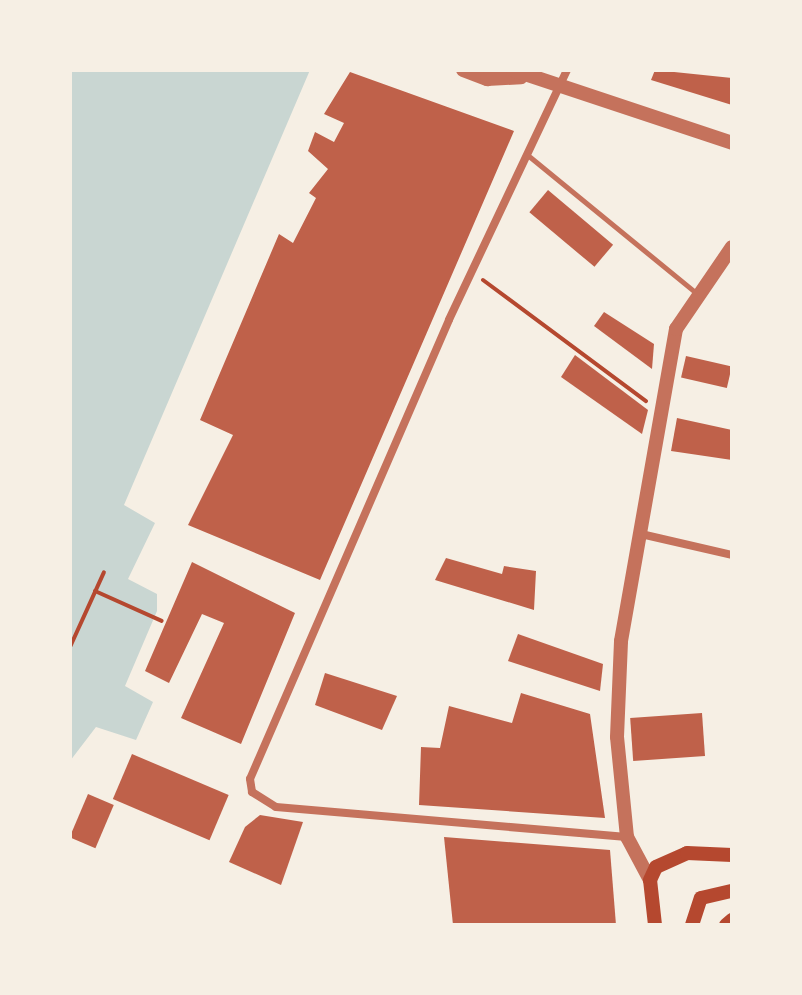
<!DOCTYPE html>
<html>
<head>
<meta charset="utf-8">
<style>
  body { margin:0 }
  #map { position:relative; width:802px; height:995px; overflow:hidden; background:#f6efe4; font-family:"Crimson Pro",serif }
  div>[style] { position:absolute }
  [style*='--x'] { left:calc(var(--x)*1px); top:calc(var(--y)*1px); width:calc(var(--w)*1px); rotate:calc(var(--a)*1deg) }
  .water>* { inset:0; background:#c9d6d2 }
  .building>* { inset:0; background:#bf614a; transform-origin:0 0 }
  .path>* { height:4px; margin:-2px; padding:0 2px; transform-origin:2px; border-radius:2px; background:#b5482f }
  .service>* { height:5px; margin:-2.5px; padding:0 2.5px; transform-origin:2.5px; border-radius:2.5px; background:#c5725c }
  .minor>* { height:8px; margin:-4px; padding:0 4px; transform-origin:4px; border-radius:4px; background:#c5725c }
  .tertiary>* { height:14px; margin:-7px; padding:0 7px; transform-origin:7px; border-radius:7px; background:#c5725c }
  .secondary>* { height:14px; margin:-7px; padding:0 7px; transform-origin:7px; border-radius:7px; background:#b5482f }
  span { translate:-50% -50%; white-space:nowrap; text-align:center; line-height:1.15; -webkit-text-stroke:7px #f6efe4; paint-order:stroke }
  .frame { position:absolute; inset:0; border:72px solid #f6efe4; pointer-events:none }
</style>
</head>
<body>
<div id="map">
  <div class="water">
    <div style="clip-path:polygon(70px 70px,310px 70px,124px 505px,155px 523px,128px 579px,157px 594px,157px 611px,125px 686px,153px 702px,136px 740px,96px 727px,70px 761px)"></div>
  </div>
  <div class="building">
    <div style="clip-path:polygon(655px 70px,732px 78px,732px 105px,651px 80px)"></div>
    <div style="clip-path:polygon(350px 72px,514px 131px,320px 580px,188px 525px,233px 435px,200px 420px,279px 234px,293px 243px,316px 198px,309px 193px,328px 169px,308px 151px,315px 132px,334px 142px,344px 123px,324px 114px)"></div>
    <div style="left:548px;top:190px;width:85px;height:29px;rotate:40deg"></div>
    <div style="clip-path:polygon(604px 312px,654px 344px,652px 369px,594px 326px)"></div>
    <div style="clip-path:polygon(575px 355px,648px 410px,642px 434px,561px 377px)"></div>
    <div style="left:686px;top:356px;width:47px;height:22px;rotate:13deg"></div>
    <div style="clip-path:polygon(677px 418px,732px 430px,732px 460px,671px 451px)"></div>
    <div style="clip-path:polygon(446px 558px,502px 574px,504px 566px,536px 571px,534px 610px,435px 580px)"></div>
    <div style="clip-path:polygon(192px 562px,295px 613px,241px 744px,181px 718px,224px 623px,202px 614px,169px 683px,145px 671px)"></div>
    <div style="clip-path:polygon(518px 634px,603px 664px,600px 691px,508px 661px)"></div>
    <div style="clip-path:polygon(325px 673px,397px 696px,382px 730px,315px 705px)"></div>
    <div style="clip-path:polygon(521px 693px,590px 714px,605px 818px,419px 805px,421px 747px,440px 748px,449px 706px,512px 723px)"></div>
    <div style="left:702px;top:713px;width:43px;height:72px;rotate:86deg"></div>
    <div style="left:132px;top:754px;width:105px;height:49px;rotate:23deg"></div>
    <div style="left:88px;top:794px;width:28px;height:47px;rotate:23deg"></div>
    <div style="clip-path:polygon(260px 815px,303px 822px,281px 885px,229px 862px,245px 827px)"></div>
    <div style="clip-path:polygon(444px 837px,610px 850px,616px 925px,453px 925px)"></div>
  </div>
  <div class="path">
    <div style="--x:483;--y:280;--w:203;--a:36.6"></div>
    <div style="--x:95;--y:591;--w:73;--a:24.1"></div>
    <div style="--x:70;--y:647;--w:82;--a:-65.6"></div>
  </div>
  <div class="service">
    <div style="--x:530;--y:157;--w:213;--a:39.3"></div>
  </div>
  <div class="minor">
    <div style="--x:567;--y:70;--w:276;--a:115.3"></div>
    <div style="--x:449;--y:320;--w:500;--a:113.44"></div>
    <div style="--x:250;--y:779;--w:13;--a:81"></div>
    <div style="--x:252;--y:792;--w:28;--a:32"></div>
    <div style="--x:276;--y:807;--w:352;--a:4.9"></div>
    <div style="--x:641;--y:534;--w:93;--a:13"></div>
  </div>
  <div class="tertiary">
    <div style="--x:463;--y:70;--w:26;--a:21"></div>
    <div style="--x:487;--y:79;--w:34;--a:-3"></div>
    <div style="--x:513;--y:70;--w:231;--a:18.4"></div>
    <div style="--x:650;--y:880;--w:49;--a:-118.1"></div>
    <div style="--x:627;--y:837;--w:100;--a:-95.7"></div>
    <div style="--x:617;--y:737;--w:96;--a:-87.6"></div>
    <div style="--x:621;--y:641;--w:317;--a:-80"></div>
    <div style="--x:676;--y:329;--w:99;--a:-55.7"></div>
  </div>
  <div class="secondary">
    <div style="--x:655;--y:925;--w:45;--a:-96.3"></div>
    <div style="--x:650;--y:880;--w:14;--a:-65"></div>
    <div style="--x:656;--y:867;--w:34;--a:-24"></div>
    <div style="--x:687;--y:853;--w:45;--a:2.5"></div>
    <div style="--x:692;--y:925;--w:28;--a:-72"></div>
    <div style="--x:701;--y:898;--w:32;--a:-13"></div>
    <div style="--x:726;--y:925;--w:8;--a:-40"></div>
  </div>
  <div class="frame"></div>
</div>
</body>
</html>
